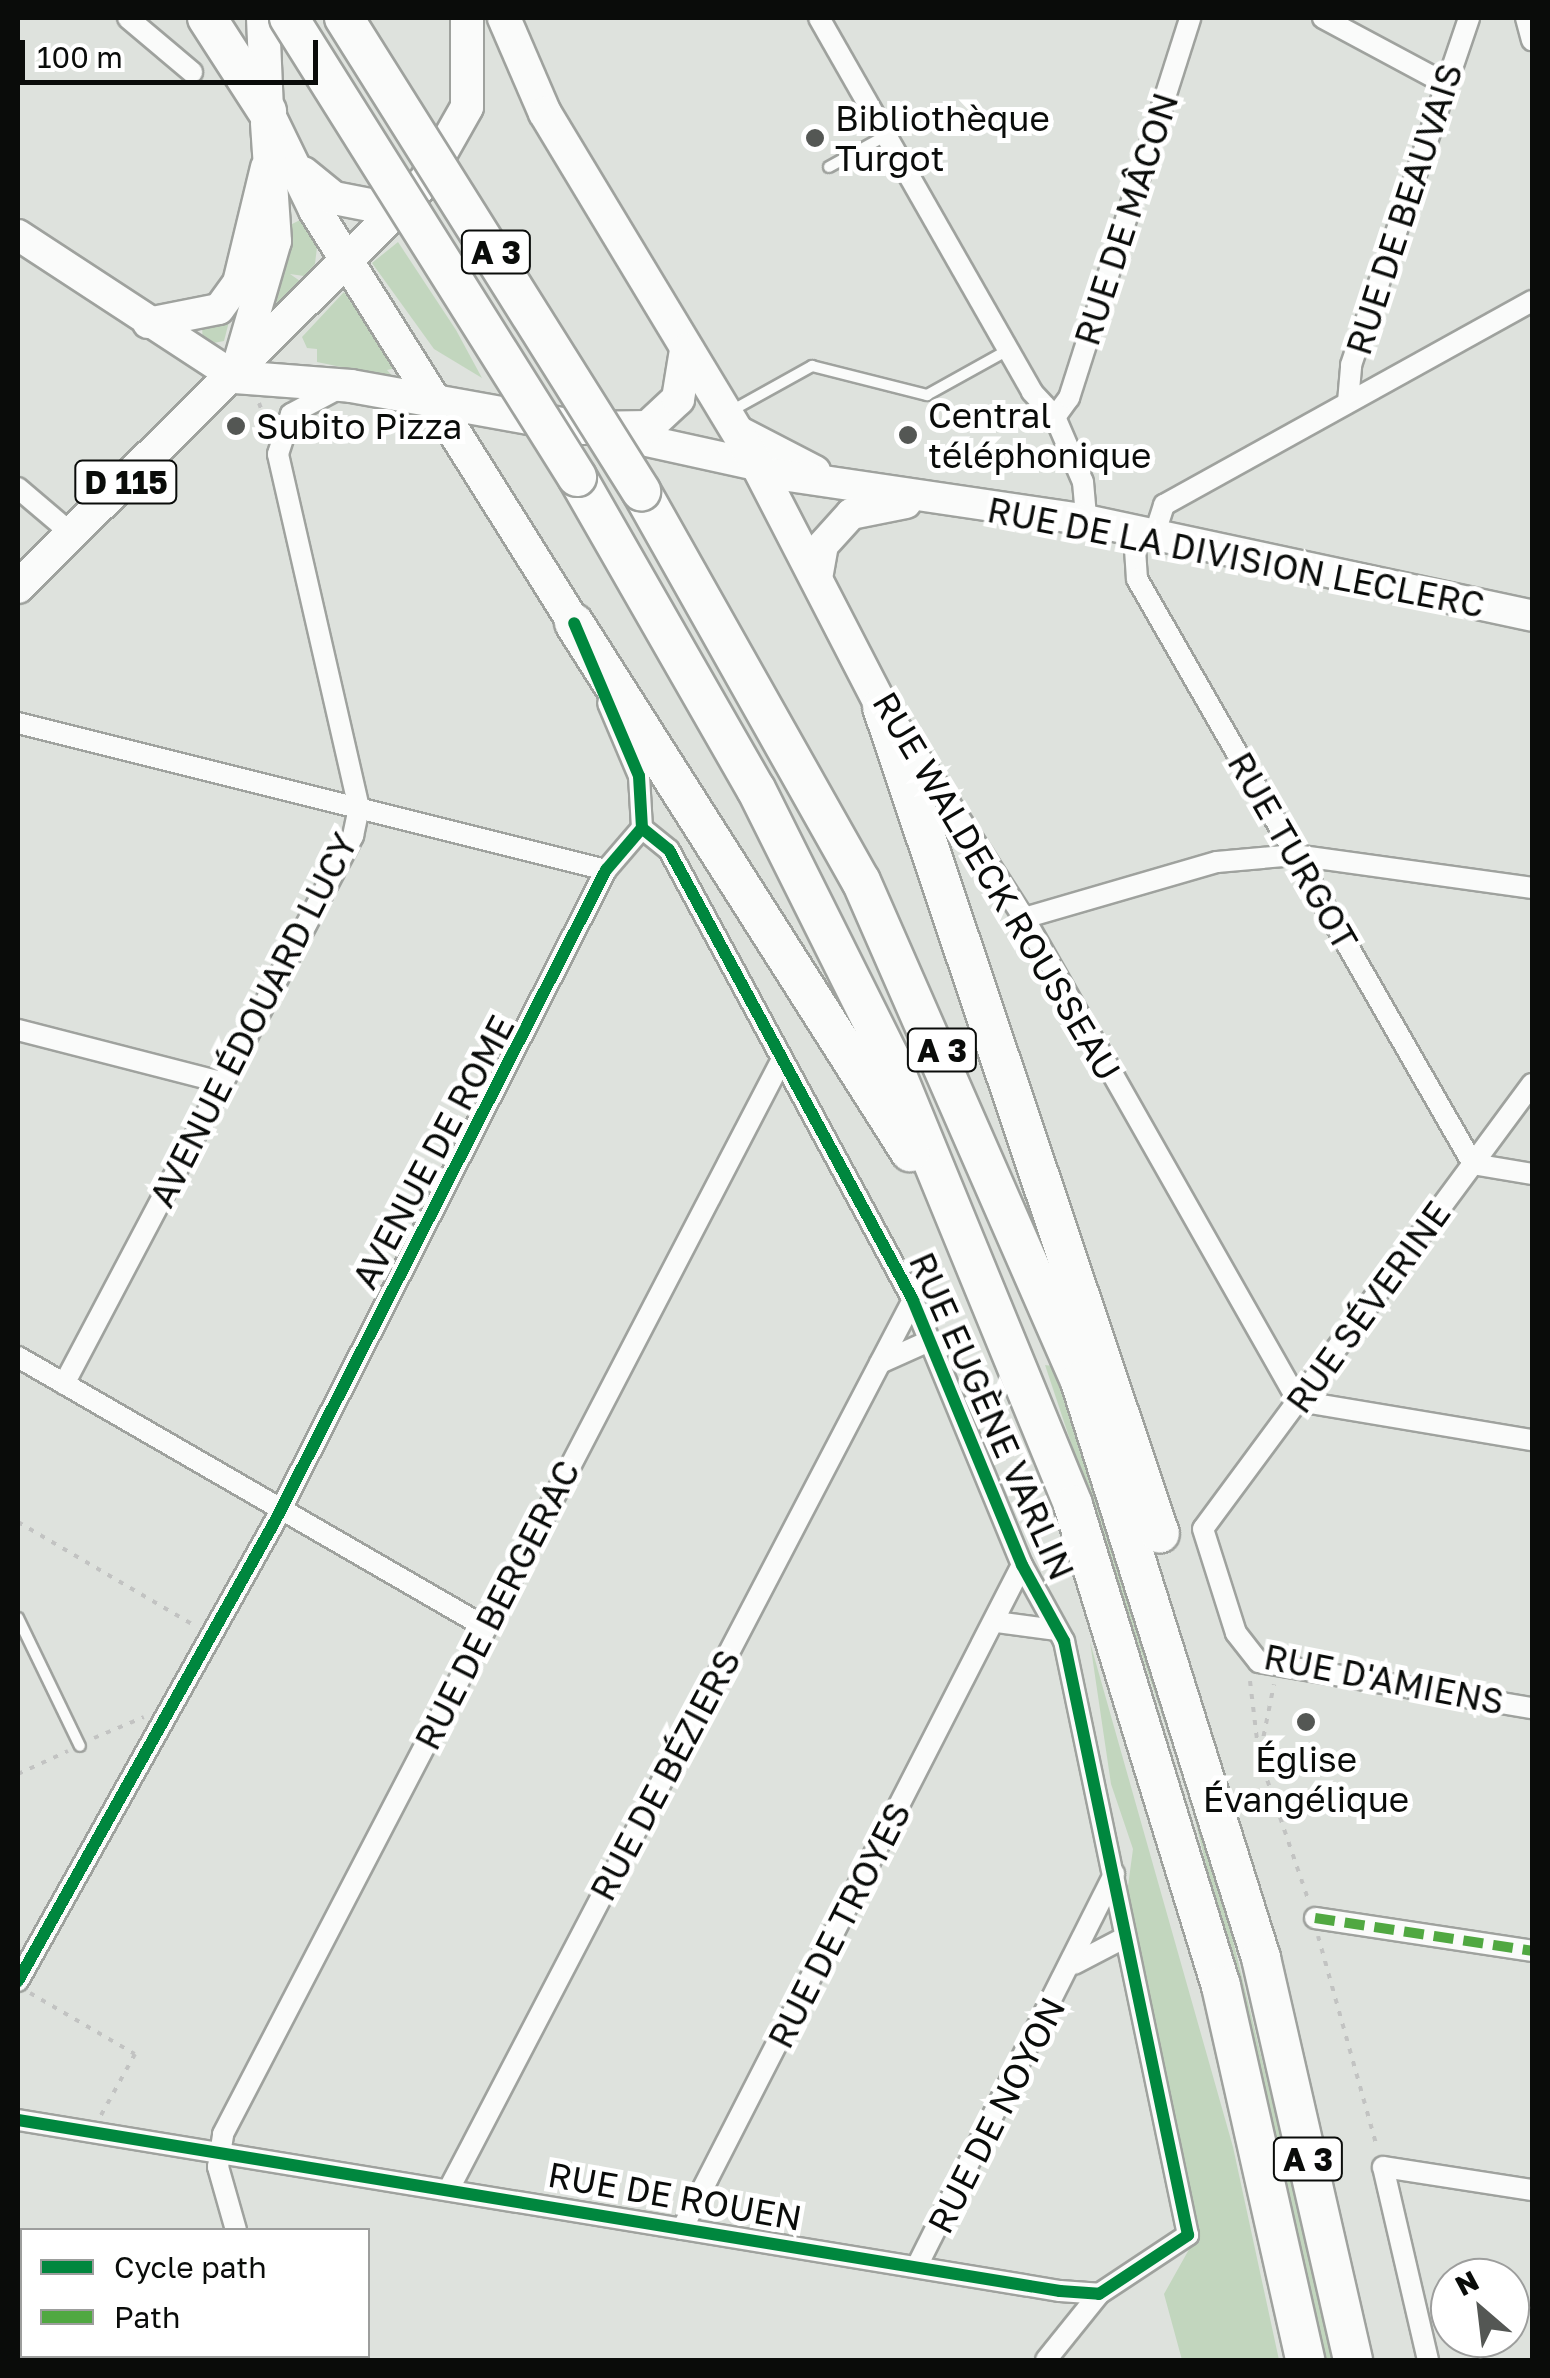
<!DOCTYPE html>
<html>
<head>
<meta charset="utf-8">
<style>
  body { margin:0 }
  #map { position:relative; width:1550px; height:2378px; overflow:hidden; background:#dee2dd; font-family:"Golos Text",sans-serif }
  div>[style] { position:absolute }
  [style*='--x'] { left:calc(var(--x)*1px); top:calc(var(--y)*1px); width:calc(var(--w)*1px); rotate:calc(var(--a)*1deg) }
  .green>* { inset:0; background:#c2d6be }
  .path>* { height:4px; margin-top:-2px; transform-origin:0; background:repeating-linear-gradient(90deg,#c2c3c2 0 5px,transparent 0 13px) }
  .roads { filter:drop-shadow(2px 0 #9fa29e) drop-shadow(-2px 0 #9fa29e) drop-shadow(0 2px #9fa29e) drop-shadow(0 -2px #9fa29e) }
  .lane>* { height:10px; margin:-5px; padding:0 5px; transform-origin:5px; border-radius:5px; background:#fafbfa }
  .street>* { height:20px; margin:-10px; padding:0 10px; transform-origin:10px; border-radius:10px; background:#fafbfa }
  .secondary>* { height:30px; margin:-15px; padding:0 15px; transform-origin:15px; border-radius:15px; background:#fafbfa }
  .primary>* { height:32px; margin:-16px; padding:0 16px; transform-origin:16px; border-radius:16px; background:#fafbfa }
  .highway>* { height:38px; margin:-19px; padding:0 19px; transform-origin:19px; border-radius:19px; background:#fafbfa }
  .bridges { filter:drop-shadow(2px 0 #9fa29e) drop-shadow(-2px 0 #9fa29e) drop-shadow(0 2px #9fa29e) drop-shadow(0 -2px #9fa29e) }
  .highway-bridge>* { height:38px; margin:-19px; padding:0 19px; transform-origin:19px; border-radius:19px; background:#fafbfa }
  .quiet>* { height:10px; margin-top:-5px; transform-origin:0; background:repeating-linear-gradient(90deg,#50a841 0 20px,transparent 0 30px) }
  .cycleway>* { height:12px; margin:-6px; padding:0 6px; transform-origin:6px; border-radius:6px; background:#00873e }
  .dots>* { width:28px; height:28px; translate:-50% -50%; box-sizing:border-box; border:5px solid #fff; border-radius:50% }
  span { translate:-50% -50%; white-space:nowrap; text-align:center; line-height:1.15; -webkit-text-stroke:10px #fff; paint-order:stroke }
  .shield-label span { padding:2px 8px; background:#fff; border:2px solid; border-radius:8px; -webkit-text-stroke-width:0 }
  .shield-label { font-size:32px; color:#0a0c0a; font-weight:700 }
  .poi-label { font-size:35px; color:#0a0c0a }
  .left { translate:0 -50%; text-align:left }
  .street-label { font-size:35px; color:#0a0c0a }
  .frame { position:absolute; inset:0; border:20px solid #0a0c0a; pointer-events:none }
  .legend { position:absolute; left:20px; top:2228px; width:350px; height:130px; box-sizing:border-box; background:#fff; border:2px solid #9d9e9d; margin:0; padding:12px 18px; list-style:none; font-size:30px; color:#0a0c0a }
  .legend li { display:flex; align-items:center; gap:20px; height:50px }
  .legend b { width:50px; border:2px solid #9d9e9d }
  .north { position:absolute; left:1430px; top:2258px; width:100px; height:100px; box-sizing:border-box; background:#fff; border:2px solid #9d9e9d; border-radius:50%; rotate:332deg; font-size:28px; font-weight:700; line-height:40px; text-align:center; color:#0a0c0a }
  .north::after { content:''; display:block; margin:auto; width:35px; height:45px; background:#545754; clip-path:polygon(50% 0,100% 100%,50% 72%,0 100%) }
  .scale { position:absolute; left:20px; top:40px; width:298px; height:45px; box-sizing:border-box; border:5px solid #0a0c0a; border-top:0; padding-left:12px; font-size:30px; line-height:35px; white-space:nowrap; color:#0a0c0a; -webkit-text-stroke:8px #fff; paint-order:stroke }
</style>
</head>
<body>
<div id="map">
  <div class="green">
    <div style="clip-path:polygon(300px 220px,317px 247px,315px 264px,304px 276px,290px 274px,300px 281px,276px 306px,290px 225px)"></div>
    <div style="clip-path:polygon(398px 242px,456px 330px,482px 378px,434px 349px,372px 263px)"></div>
    <div style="clip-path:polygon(344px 292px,396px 368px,387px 370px,394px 378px,317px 362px,317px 349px,307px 348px,302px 337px)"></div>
    <div style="clip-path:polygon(233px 306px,224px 341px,203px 345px,202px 326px)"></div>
    <div style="clip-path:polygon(1045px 1365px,1053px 1366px,1188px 1755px,1335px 2360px,1326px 2360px,1190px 1799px)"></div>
    <div style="clip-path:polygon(1090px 1642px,1233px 2147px,1279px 2360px,1182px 2360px,1164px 2294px,1197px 2235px,1126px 1901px,1133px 1849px,1111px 1784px)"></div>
  </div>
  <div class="path">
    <div style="--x:259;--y:403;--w:15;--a:70"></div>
    <div style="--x:18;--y:1522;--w:205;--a:30.4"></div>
    <div style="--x:1250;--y:1681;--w:76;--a:83.2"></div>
    <div style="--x:1259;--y:1756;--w:154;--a:71.1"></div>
    <div style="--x:94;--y:1738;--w:54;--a:-22.8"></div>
    <div style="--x:1261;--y:1749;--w:66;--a:-78.7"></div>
    <div style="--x:18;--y:1774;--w:55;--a:-24.7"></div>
    <div style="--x:1318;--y:1936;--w:220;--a:74.4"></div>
    <div style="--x:30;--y:1993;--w:121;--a:30.2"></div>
    <div style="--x:135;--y:2054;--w:70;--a:119.1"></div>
  </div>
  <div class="roads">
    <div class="lane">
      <div style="--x:829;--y:167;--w:64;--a:-29"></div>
      <div style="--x:731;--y:411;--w:93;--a:-29.1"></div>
      <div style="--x:812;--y:366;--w:119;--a:14.2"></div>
      <div style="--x:927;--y:395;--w:93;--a:-29.1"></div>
      <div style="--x:18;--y:1618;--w:142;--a:64.2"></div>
    </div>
    <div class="street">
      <div style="--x:128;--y:18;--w:84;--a:40.2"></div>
      <div style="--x:819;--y:18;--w:430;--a:60.3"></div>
      <div style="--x:1032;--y:392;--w:34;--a:47"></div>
      <div style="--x:1055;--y:417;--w:71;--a:66.7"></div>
      <div style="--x:1083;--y:482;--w:38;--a:85"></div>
      <div style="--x:1323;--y:18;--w:140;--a:28.2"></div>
      <div style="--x:1526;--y:18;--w:23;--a:75"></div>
      <div style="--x:1348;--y:402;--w:37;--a:-85"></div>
      <div style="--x:1351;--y:365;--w:367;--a:-71.2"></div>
      <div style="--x:1055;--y:417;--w:24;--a:-54"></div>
      <div style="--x:1069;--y:398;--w:399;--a:-72.3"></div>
      <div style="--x:18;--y:488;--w:71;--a:40.4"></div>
      <div style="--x:1134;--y:534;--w:45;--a:86.2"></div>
      <div style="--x:1137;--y:579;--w:675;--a:60.13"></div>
      <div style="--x:1473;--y:1164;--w:60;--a:9.6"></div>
      <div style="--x:1153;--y:539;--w:36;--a:-72"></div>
      <div style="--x:1164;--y:505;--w:421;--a:-29"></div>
      <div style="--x:893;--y:715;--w:242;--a:57.2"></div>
      <div style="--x:1024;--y:918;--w:555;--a:60.43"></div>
      <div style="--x:18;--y:723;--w:606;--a:14.04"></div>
      <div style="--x:1024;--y:918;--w:201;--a:-16.2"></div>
      <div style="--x:1217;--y:862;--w:78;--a:-5.1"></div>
      <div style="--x:1295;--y:855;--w:239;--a:7.9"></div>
      <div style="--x:18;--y:1030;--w:209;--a:14.4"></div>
      <div style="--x:1532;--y:1084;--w:553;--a:126.48"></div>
      <div style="--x:1203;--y:1529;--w:109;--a:72.4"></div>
      <div style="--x:1236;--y:1633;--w:37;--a:52"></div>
      <div style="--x:1259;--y:1662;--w:277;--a:9.6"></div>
      <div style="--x:18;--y:1357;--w:539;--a:30.03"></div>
      <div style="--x:880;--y:1363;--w:54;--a:-24.2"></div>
      <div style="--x:64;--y:1384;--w:620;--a:-62.19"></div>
      <div style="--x:353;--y:836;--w:29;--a:-78"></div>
      <div style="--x:359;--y:808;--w:363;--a:-102.9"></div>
      <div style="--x:278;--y:454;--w:42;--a:-72"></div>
      <div style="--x:291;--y:414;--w:49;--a:-28.1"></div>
      <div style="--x:1298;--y:1401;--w:237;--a:9.5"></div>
      <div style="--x:996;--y:1622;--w:61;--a:7.6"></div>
      <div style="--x:1315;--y:1918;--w:219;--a:8.6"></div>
      <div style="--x:1074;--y:1964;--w:52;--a:-27.6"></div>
      <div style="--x:18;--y:1981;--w:525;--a:-60.8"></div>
      <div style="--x:274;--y:1523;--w:733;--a:-63.05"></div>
      <div style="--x:606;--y:870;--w:55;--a:-49.4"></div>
      <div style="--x:18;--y:2120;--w:1056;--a:9.32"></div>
      <div style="--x:1060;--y:2291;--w:39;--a:4"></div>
      <div style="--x:1099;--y:2294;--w:107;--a:-33.5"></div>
      <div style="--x:1188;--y:2235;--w:607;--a:-101.79"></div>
      <div style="--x:1064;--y:1641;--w:87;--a:-118.9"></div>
      <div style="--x:1022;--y:1565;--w:287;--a:-112.4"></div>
      <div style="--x:913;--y:1300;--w:512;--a:-118.47"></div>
      <div style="--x:669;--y:850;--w:35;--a:-141"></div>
      <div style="--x:642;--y:828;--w:52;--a:-93.3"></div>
      <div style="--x:639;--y:776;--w:79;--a:-113"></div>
      <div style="--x:450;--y:2187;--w:1001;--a:-62.44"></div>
      <div style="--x:682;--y:2229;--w:746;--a:-62.89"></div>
      <div style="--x:236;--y:2230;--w:66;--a:-105.9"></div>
      <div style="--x:218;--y:2167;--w:33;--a:-81"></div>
      <div style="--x:223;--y:2134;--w:1209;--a:-62.52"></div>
      <div style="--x:917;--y:2266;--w:439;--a:-63.3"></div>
      <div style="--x:29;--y:2356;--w:21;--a:11"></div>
      <div style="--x:258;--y:2356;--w:4;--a:90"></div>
      <div style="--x:1046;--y:2360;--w:85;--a:-51.2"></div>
      <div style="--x:1428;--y:2360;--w:198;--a:-103.1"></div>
      <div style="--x:1383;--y:2167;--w:151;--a:8.8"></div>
    </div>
    <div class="secondary">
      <div style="--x:18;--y:235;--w:259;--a:33.2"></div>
      <div style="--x:148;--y:323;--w:72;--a:-11.2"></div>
      <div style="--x:219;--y:309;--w:32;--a:-54"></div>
      <div style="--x:238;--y:283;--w:119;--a:-76.4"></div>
      <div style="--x:738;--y:431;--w:87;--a:27.5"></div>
      <div style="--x:611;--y:433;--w:149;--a:12.4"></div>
      <div style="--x:776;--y:474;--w:313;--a:8.4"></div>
      <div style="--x:1086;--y:520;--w:456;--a:12.1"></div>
      <div style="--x:818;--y:573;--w:28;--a:-80"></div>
      <div style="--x:823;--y:545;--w:42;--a:-47.9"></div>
      <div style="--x:851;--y:514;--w:56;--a:-11.3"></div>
    </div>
    <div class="primary">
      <div style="--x:263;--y:18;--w:93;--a:87.5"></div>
      <div style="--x:267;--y:111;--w:110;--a:64.1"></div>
      <div style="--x:315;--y:210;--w:487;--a:57.9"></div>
      <div style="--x:504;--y:18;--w:103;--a:66.7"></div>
      <div style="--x:545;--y:113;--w:411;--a:58.9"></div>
      <div style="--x:757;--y:465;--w:272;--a:62.7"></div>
      <div style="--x:303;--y:173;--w:40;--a:39"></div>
      <div style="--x:334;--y:198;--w:47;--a:11.1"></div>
      <div style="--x:380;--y:207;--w:50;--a:-28.6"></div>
      <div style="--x:424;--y:183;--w:87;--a:-60.5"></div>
      <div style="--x:467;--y:107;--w:89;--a:-90"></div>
      <div style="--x:238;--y:368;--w:132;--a:-73.8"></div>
      <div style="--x:275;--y:241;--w:118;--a:-93.9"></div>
      <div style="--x:235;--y:377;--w:116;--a:4.4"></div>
      <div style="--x:351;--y:386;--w:237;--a:10.2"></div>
      <div style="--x:584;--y:428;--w:64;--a:-0.9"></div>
      <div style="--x:648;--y:427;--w:41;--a:-43"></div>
      <div style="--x:678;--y:399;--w:50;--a:-80.7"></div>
      <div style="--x:18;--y:587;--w:573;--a:-44.86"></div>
    </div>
    <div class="highway">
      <div style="--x:207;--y:18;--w:111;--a:57.2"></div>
      <div style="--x:577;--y:477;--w:360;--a:60.2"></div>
      <div style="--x:756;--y:789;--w:301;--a:63.5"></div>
      <div style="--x:890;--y:1058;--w:483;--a:67.7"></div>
      <div style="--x:1073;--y:1505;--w:503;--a:72.9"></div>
      <div style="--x:1221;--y:1986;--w:383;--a:77.3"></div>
      <div style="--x:641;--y:491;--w:448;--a:60.6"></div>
      <div style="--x:861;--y:881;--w:546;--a:66.35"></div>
      <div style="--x:1080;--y:1381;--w:605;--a:72.58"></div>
      <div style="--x:1261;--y:1958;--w:412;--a:77.1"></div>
      <div style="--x:574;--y:623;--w:627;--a:57.58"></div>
      <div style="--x:882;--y:707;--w:872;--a:71.42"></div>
    </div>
  </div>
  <div class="bridges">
    <div class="highway-bridge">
      <div style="--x:289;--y:18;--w:542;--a:57.89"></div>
      <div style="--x:344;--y:18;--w:559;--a:57.88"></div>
    </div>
  </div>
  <div class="quiet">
    <div style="--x:1315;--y:1918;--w:219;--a:8.6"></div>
  </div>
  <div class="cycleway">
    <div style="--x:18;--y:1981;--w:525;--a:-60.8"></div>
    <div style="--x:274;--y:1523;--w:733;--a:-63.05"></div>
    <div style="--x:606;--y:870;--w:55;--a:-49.4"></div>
    <div style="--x:18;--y:2120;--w:1056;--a:9.32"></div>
    <div style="--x:1060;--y:2291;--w:39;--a:4"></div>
    <div style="--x:1099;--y:2294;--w:107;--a:-33.5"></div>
    <div style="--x:1188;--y:2235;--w:607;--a:-101.79"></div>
    <div style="--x:1064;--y:1641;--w:87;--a:-118.9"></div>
    <div style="--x:1022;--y:1565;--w:287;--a:-112.4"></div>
    <div style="--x:913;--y:1300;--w:512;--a:-118.47"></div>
    <div style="--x:669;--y:850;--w:35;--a:-141"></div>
    <div style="--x:642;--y:828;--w:52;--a:-93.3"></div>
    <div style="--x:639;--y:776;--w:166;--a:-113"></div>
  </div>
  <div class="dots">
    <div style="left:815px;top:138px;background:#545754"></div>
    <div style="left:236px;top:426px;background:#545754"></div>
    <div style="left:908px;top:435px;background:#545754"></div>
    <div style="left:1306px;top:1722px;background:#545754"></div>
  </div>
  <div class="shield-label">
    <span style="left:496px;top:252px">A 3</span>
    <span style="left:126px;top:482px">D 115</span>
    <span style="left:942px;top:1050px">A 3</span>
    <span style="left:1308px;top:2159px">A 3</span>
  </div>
  <div class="poi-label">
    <span class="left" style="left:835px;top:138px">Bibliothèque<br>Turgot</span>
    <span class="left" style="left:928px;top:435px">Central<br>téléphonique</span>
    <span class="left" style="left:256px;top:426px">Subito Pizza</span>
    <span style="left:1306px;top:1779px">Église<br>Évangélique</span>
  </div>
  <div class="street-label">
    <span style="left:1404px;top:209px;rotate:-72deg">RUE DE BEAUVAIS</span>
    <span style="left:1126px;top:219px;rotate:-72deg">RUE DE MÂCON</span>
    <span style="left:1236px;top:557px;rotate:11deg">RUE DE LA DIVISION LECLERC</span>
    <span style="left:1293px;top:851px;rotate:60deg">RUE TURGOT</span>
    <span style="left:997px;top:886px;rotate:59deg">RUE WALDECK ROUSSEAU</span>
    <span style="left:253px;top:1020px;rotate:-63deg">AVENUE ÉDOUARD LUCY</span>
    <span style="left:433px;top:1152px;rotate:-62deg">AVENUE DE ROME</span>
    <span style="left:1368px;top:1307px;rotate:-54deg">RUE SÉVERINE</span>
    <span style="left:992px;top:1416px;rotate:66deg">RUE EUGÈNE VARLIN</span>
    <span style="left:497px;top:1605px;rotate:-63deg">RUE DE BERGERAC</span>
    <span style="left:1384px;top:1679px;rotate:11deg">RUE D'AMIENS</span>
    <span style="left:665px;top:1775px;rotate:-62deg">RUE DE BÉZIERS</span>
    <span style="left:839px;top:1925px;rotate:-63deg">RUE DE TROYES</span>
    <span style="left:996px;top:2115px;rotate:-63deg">RUE DE NOYON</span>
    <span style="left:675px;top:2196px;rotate:10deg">RUE DE ROUEN</span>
  </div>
  <div class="frame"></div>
  <ul class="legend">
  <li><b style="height:12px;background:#00873e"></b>Cycle path</li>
  <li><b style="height:12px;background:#50a841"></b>Path</li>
  </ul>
  <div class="north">N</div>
  <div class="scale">100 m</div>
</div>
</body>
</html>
